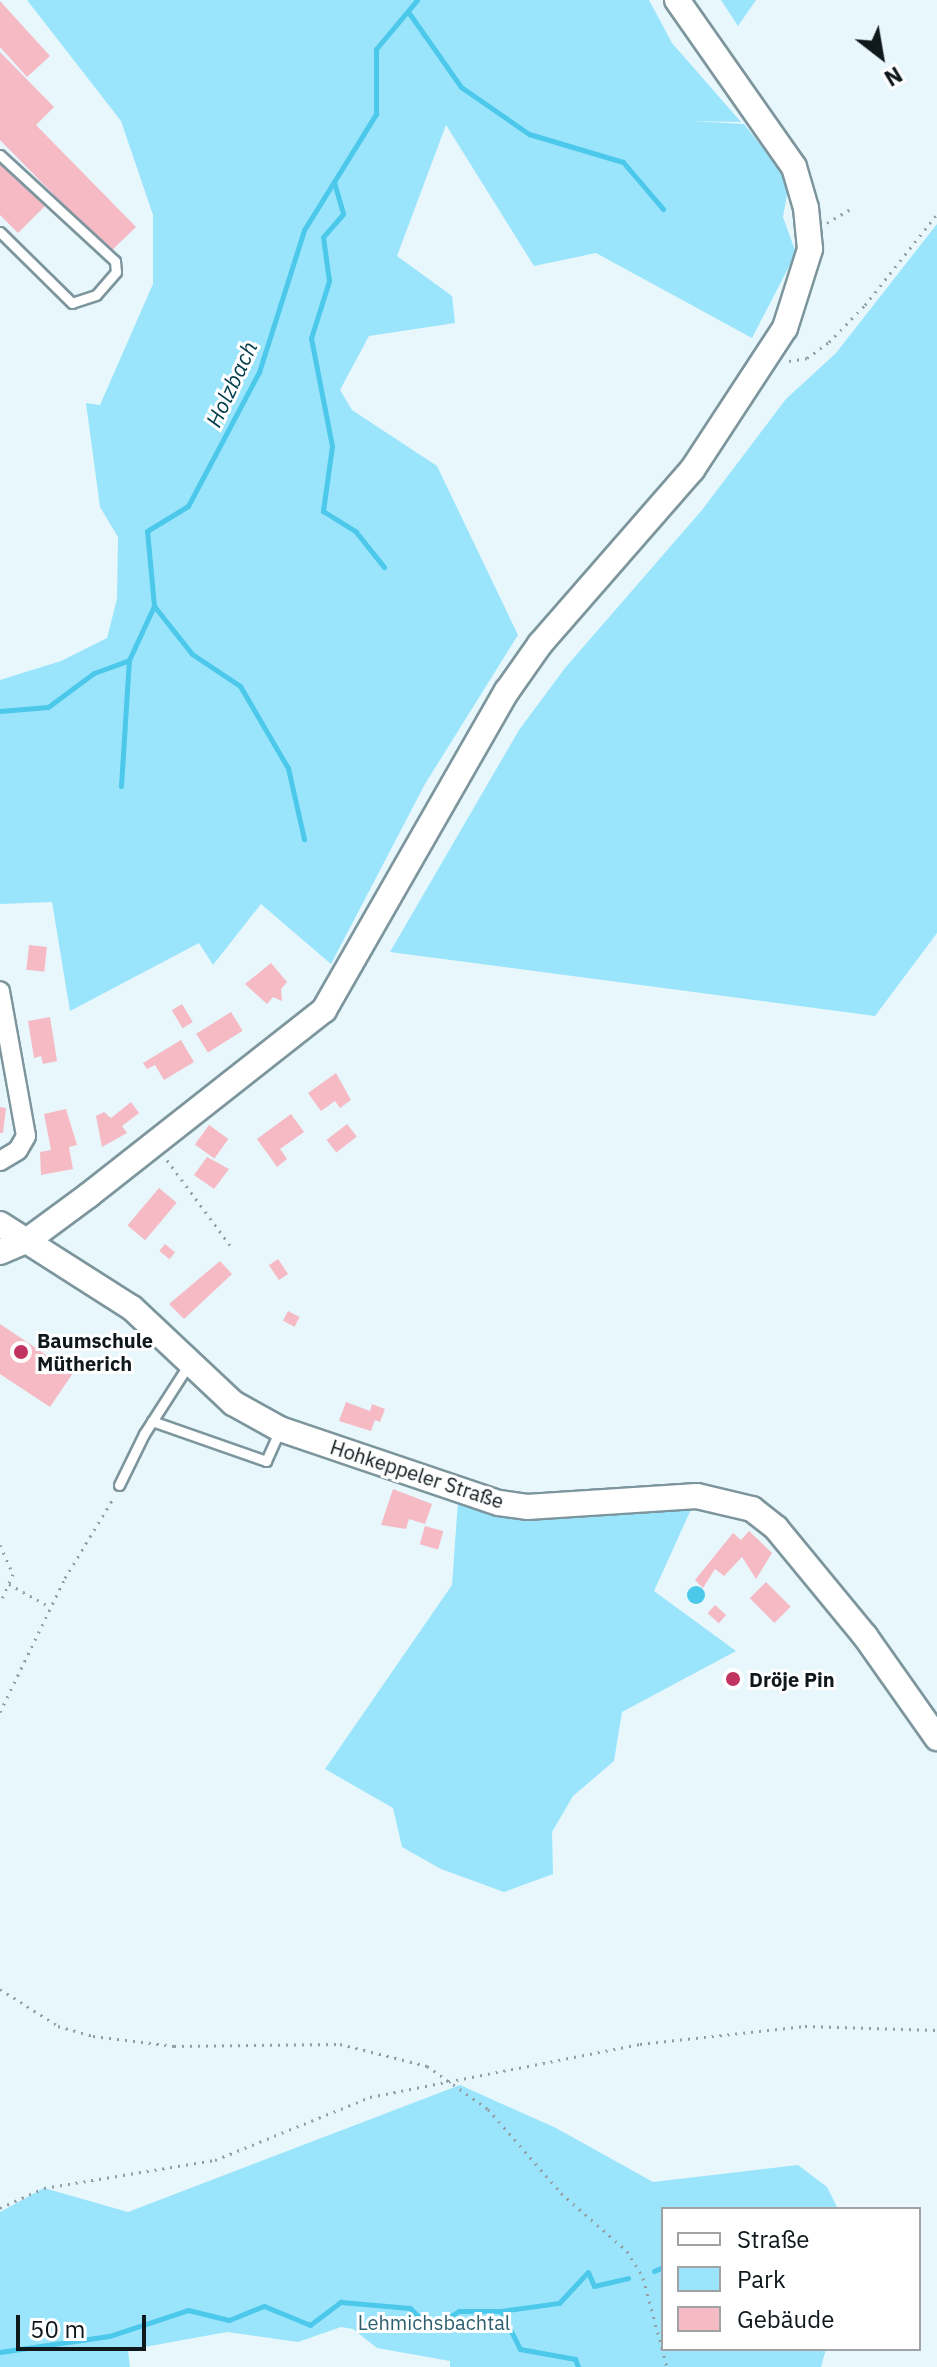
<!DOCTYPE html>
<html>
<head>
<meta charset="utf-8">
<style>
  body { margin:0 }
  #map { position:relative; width:937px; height:2367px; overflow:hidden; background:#e7f7fc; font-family:"IBM Plex Sans",sans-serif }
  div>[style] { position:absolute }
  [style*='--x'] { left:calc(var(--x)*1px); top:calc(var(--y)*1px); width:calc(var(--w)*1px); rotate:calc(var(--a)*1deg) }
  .green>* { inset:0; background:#9be5fc }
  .water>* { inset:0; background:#4bc8ea }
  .round { border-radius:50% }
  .stream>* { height:5px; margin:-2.5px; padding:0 2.5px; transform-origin:2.5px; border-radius:2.5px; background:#4bc8ea }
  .building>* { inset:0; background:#f6bac5; transform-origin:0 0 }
  .path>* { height:3px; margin-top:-1.5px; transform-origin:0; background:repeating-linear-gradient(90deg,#929fa3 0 2px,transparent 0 8px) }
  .roads { filter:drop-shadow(2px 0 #7d969e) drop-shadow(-2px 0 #7d969e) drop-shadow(0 2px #7d969e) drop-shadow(0 -2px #7d969e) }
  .service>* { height:9px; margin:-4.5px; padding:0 4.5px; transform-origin:4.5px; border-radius:4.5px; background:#fff }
  .minor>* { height:18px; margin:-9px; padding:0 9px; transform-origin:9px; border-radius:9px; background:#fff }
  .tertiary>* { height:24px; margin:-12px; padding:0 12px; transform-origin:12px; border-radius:12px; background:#fff }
  .dots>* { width:22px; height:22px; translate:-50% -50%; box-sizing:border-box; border:4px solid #fff; border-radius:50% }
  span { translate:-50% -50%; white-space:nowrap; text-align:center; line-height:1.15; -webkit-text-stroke:6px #fff; paint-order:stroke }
  .poi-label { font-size:20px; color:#0f181b; font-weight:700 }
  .left { translate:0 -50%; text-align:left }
  .street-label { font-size:20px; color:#0f181b }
  .park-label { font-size:20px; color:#2d606e }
  .water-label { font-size:22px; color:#013c4a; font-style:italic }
  .legend { position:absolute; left:661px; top:2207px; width:260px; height:144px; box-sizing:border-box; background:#fff; border:2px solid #9fa3a4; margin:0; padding:10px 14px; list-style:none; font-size:24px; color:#0f181b }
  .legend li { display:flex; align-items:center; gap:16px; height:40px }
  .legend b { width:40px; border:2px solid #9fa3a4 }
  .north { position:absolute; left:841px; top:16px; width:80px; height:80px; -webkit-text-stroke:6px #fff; paint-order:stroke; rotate:149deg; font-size:22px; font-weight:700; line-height:32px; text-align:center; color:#0f181b }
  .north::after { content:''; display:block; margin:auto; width:28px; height:36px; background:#0f181b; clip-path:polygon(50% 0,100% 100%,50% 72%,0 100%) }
  .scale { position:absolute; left:16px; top:2315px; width:130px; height:36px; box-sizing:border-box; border:4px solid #0f181b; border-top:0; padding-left:10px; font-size:24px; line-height:28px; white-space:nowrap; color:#0f181b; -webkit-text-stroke:6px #fff; paint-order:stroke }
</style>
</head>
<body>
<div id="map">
  <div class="green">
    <div style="clip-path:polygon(27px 0,649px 0,672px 43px,741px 122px,692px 121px,744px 124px,782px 173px,788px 189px,783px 217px,796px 253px,752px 338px,596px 253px,534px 266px,446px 125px,397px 256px,452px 296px,455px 323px,369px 336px,340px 390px,352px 410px,437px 466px,518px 635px,425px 784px,331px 964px,261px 904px,213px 965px,199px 943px,70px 1011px,52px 902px,0 904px,0 680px,61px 661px,107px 638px,117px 599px,118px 537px,100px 507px,86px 403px,100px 405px,153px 284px,153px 215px,121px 121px)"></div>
    <div style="clip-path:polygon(721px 0,756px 0,738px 26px)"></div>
    <div style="clip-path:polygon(937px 224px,937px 933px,875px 1016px,390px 952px,519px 730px,565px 668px,702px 510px,786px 399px,836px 353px)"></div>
    <div style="clip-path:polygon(458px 1501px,693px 1505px,654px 1591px,736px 1651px,622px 1712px,614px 1761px,573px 1796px,552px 1832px,553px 1874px,504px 1892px,441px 1869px,402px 1847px,393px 1808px,325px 1769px,452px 1585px)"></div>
    <div style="clip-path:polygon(460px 2085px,556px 2128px,653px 2182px,798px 2165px,827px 2187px,838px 2209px,663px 2209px,663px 2349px,826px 2349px,821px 2367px,450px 2367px,450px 2361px,377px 2348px,353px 2329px,341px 2327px,298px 2342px,227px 2332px,128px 2350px,130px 2367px,0 2367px,0 2212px,44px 2188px,128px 2212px)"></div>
  </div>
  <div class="water">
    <div class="round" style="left:687px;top:1586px;width:18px;height:18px"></div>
  </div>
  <div class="stream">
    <div style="--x:409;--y:13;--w:90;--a:54.9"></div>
    <div style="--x:461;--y:87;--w:83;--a:34.7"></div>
    <div style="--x:529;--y:134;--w:98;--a:16.6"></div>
    <div style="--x:623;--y:162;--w:62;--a:49.6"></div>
    <div style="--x:334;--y:182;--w:33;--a:74"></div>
    <div style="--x:343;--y:214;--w:30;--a:131"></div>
    <div style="--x:323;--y:237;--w:44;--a:82.2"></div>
    <div style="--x:329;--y:281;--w:60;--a:107.5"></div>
    <div style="--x:311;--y:338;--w:110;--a:79"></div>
    <div style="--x:332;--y:446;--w:66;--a:97.9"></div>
    <div style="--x:323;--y:511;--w:39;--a:32"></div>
    <div style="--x:356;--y:532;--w:45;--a:51.3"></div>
    <div style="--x:154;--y:606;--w:61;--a:51.6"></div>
    <div style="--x:192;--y:654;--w:58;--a:33.7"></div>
    <div style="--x:240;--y:686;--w:95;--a:59.7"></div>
    <div style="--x:288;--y:768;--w:73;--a:77.3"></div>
    <div style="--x:0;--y:711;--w:48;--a:-4.8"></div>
    <div style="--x:48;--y:707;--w:57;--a:-36.5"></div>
    <div style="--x:94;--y:673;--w:37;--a:-20"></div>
    <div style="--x:121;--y:786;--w:126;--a:-86.4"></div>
    <div style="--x:129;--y:660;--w:60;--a:-65.2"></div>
    <div style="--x:154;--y:606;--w:75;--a:-95.3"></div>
    <div style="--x:147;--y:531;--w:48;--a:-31.4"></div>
    <div style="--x:188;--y:506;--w:152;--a:-62.1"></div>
    <div style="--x:259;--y:372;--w:149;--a:-72.4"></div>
    <div style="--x:304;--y:230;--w:137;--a:-58.2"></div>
    <div style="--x:376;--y:114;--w:65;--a:-90"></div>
    <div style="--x:376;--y:49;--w:64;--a:-50.1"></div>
    <div style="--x:654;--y:2271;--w:10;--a:-24"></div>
    <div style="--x:501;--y:2311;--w:59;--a:-7.9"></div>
    <div style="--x:559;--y:2303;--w:42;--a:-46.9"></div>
    <div style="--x:588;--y:2272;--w:15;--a:67"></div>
    <div style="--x:594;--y:2286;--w:35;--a:-13"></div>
    <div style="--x:0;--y:2352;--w:110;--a:-8.4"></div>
    <div style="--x:109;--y:2336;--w:83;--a:-18.2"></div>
    <div style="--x:188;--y:2310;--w:42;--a:13.7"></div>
    <div style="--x:229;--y:2320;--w:38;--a:-22"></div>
    <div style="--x:264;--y:2306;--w:50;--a:22.4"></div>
    <div style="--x:310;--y:2325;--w:39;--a:-37"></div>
    <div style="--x:341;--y:2302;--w:69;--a:5"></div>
    <div style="--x:410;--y:2308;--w:30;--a:45"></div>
    <div style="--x:431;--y:2329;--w:33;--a:-33"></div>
    <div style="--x:459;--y:2311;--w:42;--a:0"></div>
    <div style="--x:501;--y:2311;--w:42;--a:63.4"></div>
    <div style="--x:520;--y:2349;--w:56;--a:10.3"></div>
    <div style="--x:575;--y:2359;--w:9;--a:69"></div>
  </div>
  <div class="building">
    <div style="clip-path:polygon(0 1px,50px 56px,27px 77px,0 47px)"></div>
    <div style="clip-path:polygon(0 52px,54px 107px,36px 125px,136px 227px,110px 252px,0 140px)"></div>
    <div style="clip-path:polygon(0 161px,45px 206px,18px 233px,0 215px)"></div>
    <div style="left:29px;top:945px;width:18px;height:25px;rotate:6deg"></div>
    <div style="clip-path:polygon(271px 963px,287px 982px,281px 989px,282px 1001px,273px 997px,267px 1004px,245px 984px)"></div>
    <div style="left:182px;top:1004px;width:21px;height:12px;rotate:59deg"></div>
    <div style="left:231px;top:1012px;width:22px;height:41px;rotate:58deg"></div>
    <div style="clip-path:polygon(50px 1017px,57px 1061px,43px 1064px,41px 1056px,34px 1058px,28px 1021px)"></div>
    <div style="clip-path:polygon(181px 1040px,194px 1062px,164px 1080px,155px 1065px,147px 1069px,143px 1063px)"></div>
    <div style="clip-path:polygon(336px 1073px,351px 1100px,340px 1108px,335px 1101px,321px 1111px,308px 1093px)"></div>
    <div style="clip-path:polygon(131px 1102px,139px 1113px,122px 1126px,127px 1133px,102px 1147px,96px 1116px,104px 1112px,111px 1118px)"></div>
    <div style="clip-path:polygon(0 1107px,6px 1108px,3px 1133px,0 1133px)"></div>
    <div style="clip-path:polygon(66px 1109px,77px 1145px,69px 1147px,73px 1169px,41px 1175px,40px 1152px,51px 1150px,44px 1114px)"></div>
    <div style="clip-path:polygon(291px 1114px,304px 1132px,280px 1149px,287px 1159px,277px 1167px,257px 1139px)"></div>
    <div style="left:347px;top:1124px;width:16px;height:26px;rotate:52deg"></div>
    <div style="left:209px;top:1125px;width:24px;height:24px;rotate:36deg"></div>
    <div style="clip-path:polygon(207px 1157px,229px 1169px,214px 1189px,194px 1175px)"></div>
    <div style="left:159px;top:1188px;width:23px;height:49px;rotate:40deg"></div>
    <div style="left:165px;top:1244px;width:13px;height:9px;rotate:39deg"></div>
    <div style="left:278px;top:1259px;width:18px;height:11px;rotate:56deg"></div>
    <div style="clip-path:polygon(220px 1261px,232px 1274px,184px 1319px,169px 1304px)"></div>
    <div style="left:288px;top:1311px;width:13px;height:11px;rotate:27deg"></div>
    <div style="clip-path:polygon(0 1324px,73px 1373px,50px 1407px,0 1374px)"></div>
    <div style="clip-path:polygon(346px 1402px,370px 1411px,372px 1404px,385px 1409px,380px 1422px,375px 1420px,371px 1431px,339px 1421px)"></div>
    <div style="clip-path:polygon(393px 1489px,432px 1504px,425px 1524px,409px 1519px,406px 1529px,381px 1525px)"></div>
    <div style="left:425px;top:1526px;width:19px;height:19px;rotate:16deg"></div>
    <div style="clip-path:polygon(749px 1531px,772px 1553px,756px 1579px,742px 1557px,724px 1576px,715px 1569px,703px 1588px,695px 1580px,733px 1533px,741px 1540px)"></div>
    <div style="left:766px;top:1582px;width:35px;height:23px;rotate:45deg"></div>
    <div style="left:715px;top:1605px;width:15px;height:11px;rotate:42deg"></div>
  </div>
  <div class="path">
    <div style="--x:827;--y:223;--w:26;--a:-31"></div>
    <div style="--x:789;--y:361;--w:18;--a:-9"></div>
    <div style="--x:807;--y:358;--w:27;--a:-36"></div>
    <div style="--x:829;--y:342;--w:52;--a:-45.8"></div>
    <div style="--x:865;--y:305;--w:116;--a:-51.6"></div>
    <div style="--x:167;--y:1160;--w:109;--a:53.5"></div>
    <div style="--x:0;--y:1545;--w:32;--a:66"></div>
    <div style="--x:13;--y:1574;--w:32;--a:114"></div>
    <div style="--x:9;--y:1584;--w:47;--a:29.3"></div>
    <div style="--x:0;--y:1712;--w:149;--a:-64.1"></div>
    <div style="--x:65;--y:1578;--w:95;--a:-58.8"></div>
    <div style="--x:0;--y:1989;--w:69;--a:32.5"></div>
    <div style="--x:58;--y:2026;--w:36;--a:16"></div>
    <div style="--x:93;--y:2036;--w:82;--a:7"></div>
    <div style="--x:174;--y:2046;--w:166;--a:-0.7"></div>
    <div style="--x:340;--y:2044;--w:90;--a:14.2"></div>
    <div style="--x:427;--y:2066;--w:75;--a:35.2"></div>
    <div style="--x:488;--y:2109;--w:111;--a:49"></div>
    <div style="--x:561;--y:2193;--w:88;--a:41.3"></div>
    <div style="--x:627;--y:2251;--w:31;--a:59"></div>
    <div style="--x:643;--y:2278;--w:92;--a:74.9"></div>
    <div style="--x:0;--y:2208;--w:48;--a:-24.4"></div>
    <div style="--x:44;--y:2188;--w:173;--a:-9.3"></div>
    <div style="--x:215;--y:2160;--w:167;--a:-22.1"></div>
    <div style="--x:370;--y:2097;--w:275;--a:-11.1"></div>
    <div style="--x:640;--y:2044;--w:166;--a:-6.2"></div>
    <div style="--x:805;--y:2026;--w:132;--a:1.7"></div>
  </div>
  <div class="roads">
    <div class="service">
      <div style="--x:0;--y:155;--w:156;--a:42.7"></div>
      <div style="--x:115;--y:261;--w:11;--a:85"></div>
      <div style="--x:116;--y:272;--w:30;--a:131"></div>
      <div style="--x:96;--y:295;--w:25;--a:162"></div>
      <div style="--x:72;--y:303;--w:101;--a:-135.4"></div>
      <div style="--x:152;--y:1421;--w:121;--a:19.3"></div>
      <div style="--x:266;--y:1461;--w:32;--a:-66"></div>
      <div style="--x:119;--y:1485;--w:57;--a:-63.9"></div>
      <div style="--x:144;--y:1434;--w:83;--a:-57.3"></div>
    </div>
    <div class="minor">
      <div style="--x:0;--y:1161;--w:21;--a:-31"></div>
      <div style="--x:18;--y:1150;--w:16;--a:-60"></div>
      <div style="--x:26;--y:1136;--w:147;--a:-100.2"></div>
    </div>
    <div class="tertiary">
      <div style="--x:0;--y:1224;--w:156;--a:32.5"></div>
      <div style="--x:132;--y:1308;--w:139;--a:43.2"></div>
      <div style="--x:233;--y:1403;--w:54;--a:29"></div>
      <div style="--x:280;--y:1429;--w:231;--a:18.7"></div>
      <div style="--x:499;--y:1503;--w:28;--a:8"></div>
      <div style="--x:527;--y:1507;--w:170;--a:-3.7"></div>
      <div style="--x:697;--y:1496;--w:57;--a:13.3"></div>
      <div style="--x:752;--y:1509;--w:31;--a:38"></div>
      <div style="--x:776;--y:1528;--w:140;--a:50.5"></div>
      <div style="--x:865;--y:1636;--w:125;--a:54.8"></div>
      <div style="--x:0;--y:1252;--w:30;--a:-23"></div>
      <div style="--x:28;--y:1240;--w:76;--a:-36.4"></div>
      <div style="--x:89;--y:1195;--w:299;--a:-38.2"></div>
      <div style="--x:324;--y:1010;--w:368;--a:-60.2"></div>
      <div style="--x:507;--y:691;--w:57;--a:-54.9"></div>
      <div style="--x:540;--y:644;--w:231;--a:-48.9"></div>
      <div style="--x:692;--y:470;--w:170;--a:-56.8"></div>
      <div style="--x:785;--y:328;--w:83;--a:-72.4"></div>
      <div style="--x:810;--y:249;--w:41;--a:-95.6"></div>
      <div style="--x:806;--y:208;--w:43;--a:-106.3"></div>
      <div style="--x:794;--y:167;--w:204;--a:-125"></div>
    </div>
  </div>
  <div class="dots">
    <div style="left:21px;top:1352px;background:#c13361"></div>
    <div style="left:733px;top:1679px;background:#c13361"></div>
  </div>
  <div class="poi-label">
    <span class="left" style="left:37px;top:1352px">Baumschule<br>Mütherich</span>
    <span class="left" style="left:749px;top:1679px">Dröje Pin</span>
  </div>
  <div class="street-label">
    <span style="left:417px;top:1474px;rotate:18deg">Hohkeppeler Straße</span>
  </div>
  <div class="park-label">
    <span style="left:434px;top:2322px">Lehmichsbachtal</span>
  </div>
  <div class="water-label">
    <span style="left:231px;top:384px;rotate:-65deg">Holzbach</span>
  </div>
  <ul class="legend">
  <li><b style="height:10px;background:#fff"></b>Straße</li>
  <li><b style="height:22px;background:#9be5fc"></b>Park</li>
  <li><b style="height:22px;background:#f6bac5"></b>Gebäude</li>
  </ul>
  <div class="north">N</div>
  <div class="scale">50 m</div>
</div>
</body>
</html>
